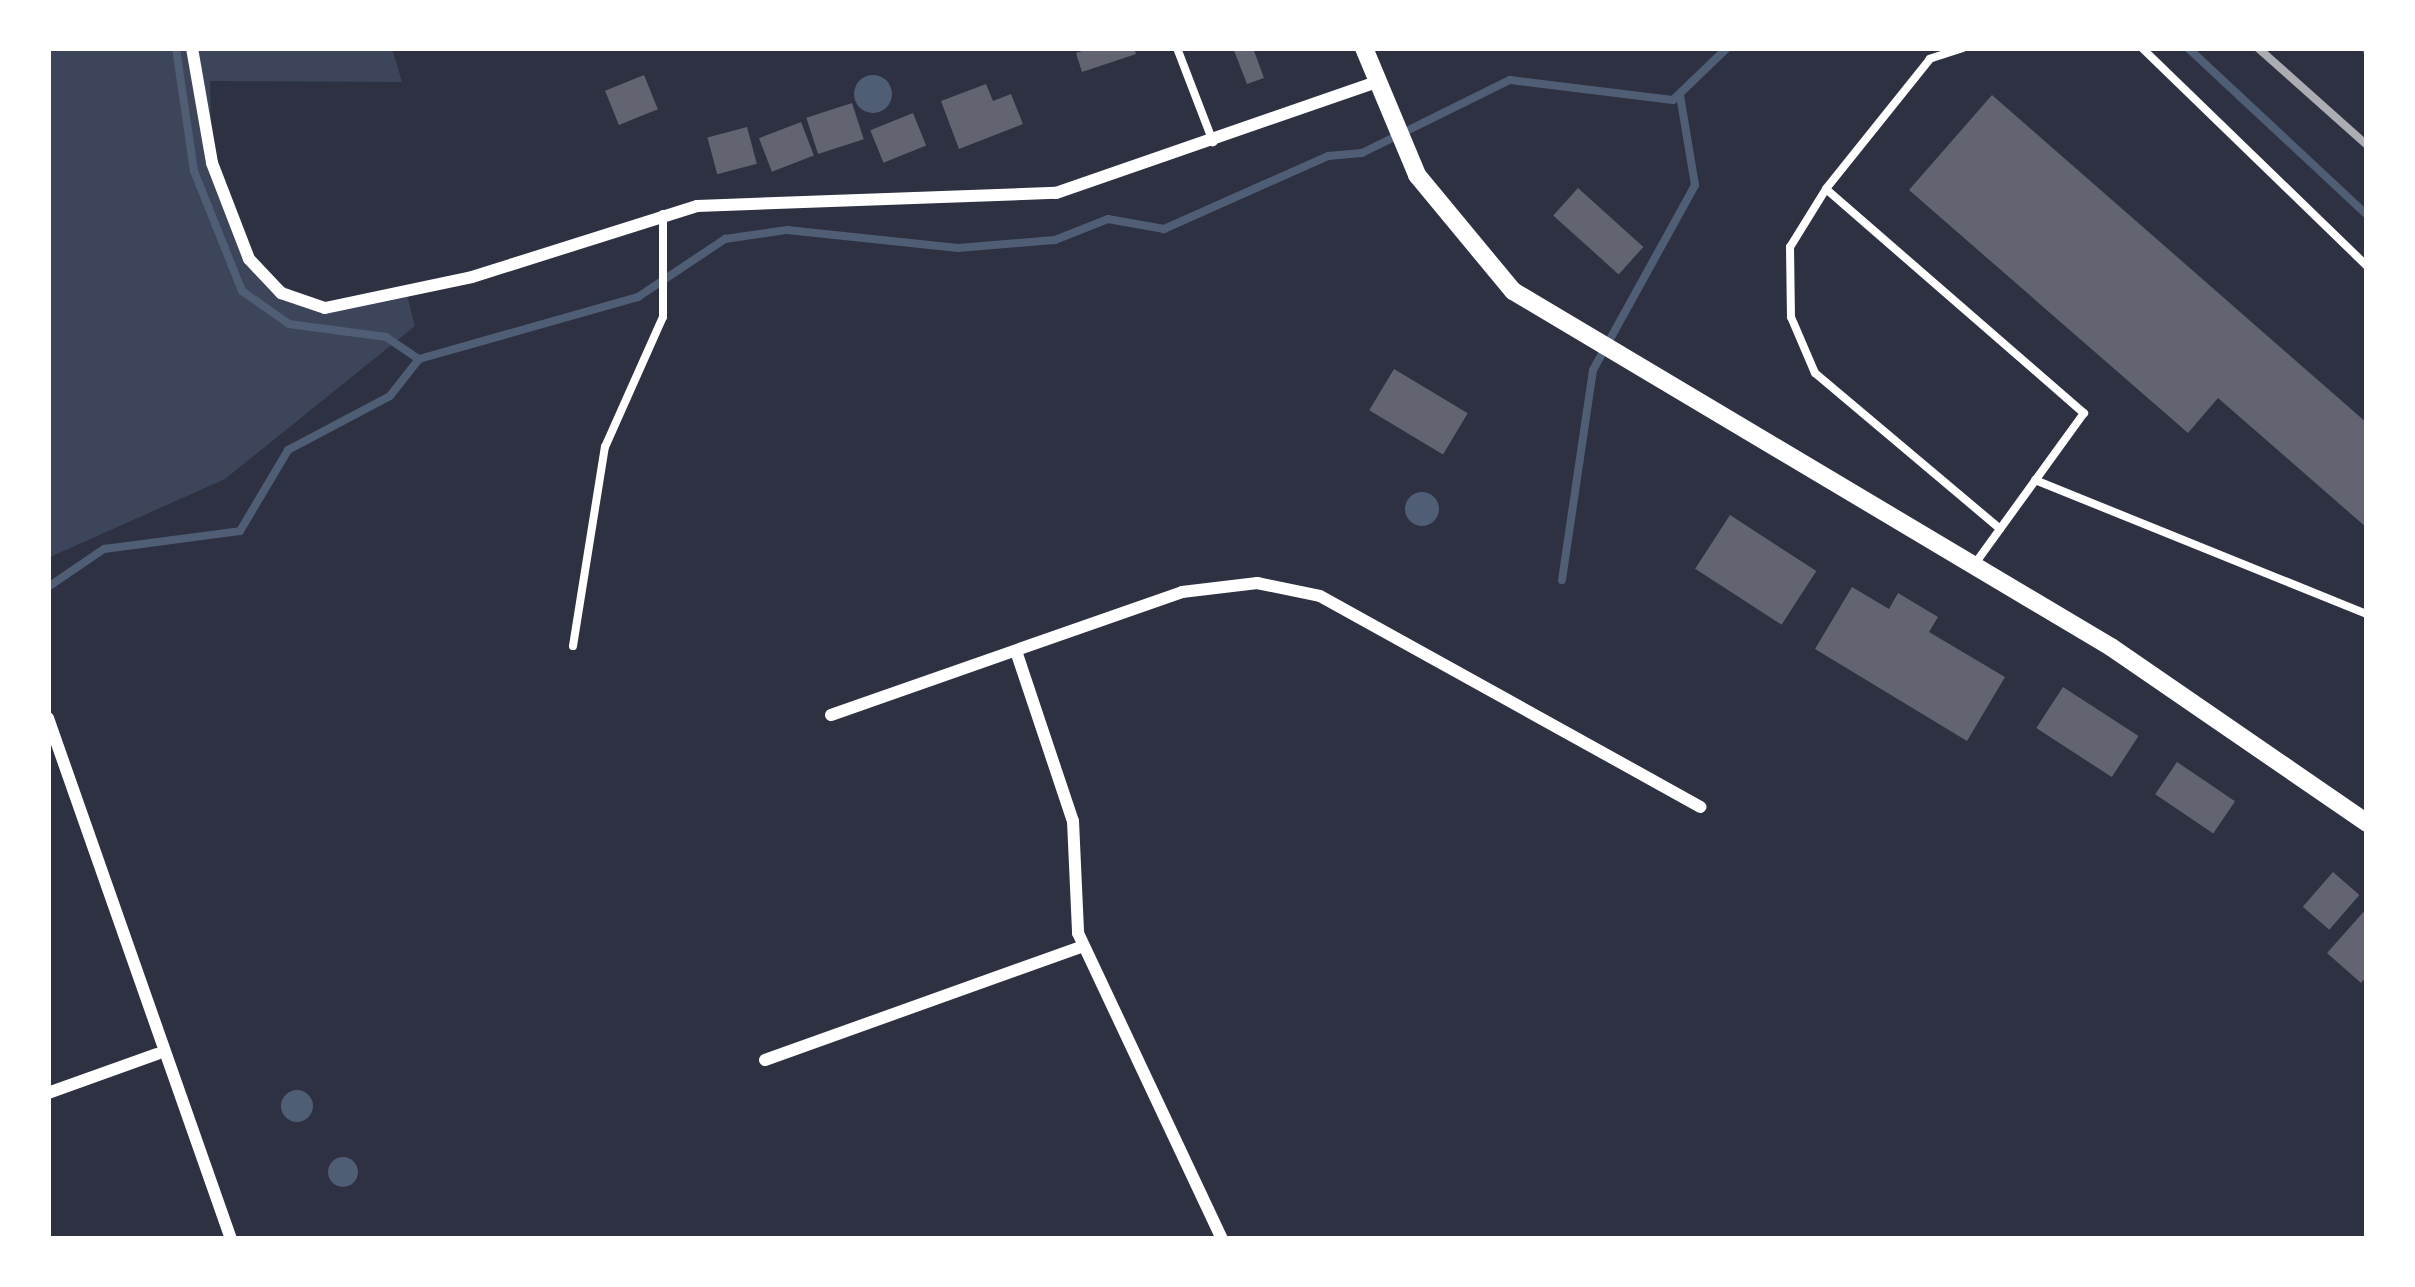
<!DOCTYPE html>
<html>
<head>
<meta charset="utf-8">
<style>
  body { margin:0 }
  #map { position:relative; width:2415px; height:1287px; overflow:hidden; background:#2d3142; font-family:Signika,sans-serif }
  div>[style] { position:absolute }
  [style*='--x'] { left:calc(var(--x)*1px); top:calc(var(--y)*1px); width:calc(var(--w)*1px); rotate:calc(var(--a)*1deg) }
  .green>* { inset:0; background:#3c4559 }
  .water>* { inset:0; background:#4f5d75 }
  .round { border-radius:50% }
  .stream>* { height:8px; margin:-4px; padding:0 4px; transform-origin:4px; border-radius:4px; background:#4f5d75 }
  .building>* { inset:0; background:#626471; transform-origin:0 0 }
  .service>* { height:8px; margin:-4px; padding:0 4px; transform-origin:4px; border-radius:4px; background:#fff }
  .minor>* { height:12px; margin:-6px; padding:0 6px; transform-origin:6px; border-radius:6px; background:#fff }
  .tertiary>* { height:18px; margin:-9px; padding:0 9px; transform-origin:9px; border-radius:9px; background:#fff }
  .rail>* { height:8px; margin:-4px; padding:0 4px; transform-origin:4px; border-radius:4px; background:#abadb3 }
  span { translate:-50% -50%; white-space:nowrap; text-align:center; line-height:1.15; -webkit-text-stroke:9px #fff; paint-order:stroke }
  .frame { position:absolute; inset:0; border:51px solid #fff; pointer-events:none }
</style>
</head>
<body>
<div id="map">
  <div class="green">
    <div style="clip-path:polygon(48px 48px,392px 48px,402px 82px,210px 81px,212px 163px,259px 272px,324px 308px,406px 291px,415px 326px,225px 479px,48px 558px)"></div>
  </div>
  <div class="water">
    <div class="round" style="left:854px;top:75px;width:38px;height:38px"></div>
    <div class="round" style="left:1405px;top:492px;width:34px;height:34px"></div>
    <div class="round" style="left:281px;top:1090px;width:32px;height:32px"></div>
    <div class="round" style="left:328px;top:1157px;width:30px;height:30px"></div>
  </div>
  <div class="stream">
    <div style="--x:176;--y:48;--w:124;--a:81.7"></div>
    <div style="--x:194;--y:171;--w:129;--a:68.2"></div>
    <div style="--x:242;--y:291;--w:57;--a:35.1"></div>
    <div style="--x:289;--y:324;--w:98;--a:7.6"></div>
    <div style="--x:386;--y:337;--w:40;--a:34"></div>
    <div style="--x:2188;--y:48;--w:245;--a:43"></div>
    <div style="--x:2365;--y:48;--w:4;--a:56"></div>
    <div style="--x:1562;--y:580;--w:212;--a:-81.6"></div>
    <div style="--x:1593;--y:370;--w:211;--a:-61.1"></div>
    <div style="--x:1695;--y:185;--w:91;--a:-99.5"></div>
    <div style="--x:48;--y:587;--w:68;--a:-34.2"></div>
    <div style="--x:104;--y:549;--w:137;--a:-7.5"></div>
    <div style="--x:240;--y:531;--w:94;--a:-59.3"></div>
    <div style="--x:288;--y:450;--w:115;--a:-27.9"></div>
    <div style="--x:390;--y:396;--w:47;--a:-51.9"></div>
    <div style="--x:419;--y:359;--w:228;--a:-15.8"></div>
    <div style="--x:638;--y:297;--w:105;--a:-33.7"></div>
    <div style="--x:725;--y:239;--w:63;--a:-8.3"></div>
    <div style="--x:787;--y:230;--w:172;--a:6"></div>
    <div style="--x:958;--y:248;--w:97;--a:-4.7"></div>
    <div style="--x:1055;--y:240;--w:57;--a:-21.6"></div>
    <div style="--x:1108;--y:219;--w:57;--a:10.1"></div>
    <div style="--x:1164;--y:229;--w:180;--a:-24"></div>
    <div style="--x:1328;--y:156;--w:34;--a:-5"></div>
    <div style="--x:1362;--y:153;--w:165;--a:-26.3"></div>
    <div style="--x:1510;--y:80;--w:164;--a:7"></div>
    <div style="--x:1673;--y:100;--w:75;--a:-43.9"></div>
  </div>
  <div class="building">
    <div style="clip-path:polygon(1091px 48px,1134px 48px,1136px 54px,1082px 72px,1076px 53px)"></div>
    <div style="clip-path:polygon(1233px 48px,1253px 48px,1264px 78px,1247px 84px)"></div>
    <div style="left:644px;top:75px;width:37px;height:42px;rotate:68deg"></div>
    <div style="clip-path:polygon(986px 84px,993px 101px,1011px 94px,1023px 124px,959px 149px,941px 101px)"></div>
    <div style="clip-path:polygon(1992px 95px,2367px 423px,2367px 528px,2218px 398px,2188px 433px,1909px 190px)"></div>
    <div style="left:852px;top:103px;width:38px;height:48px;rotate:72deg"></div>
    <div style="left:913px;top:113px;width:35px;height:46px;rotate:68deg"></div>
    <div style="left:801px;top:122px;width:36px;height:45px;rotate:69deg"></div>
    <div style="left:747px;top:127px;width:38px;height:41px;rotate:75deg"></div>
    <div style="left:1578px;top:188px;width:88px;height:37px;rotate:42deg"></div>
    <div style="left:1394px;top:369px;width:86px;height:48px;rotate:31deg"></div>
    <div style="left:1730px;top:515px;width:103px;height:64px;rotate:33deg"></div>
    <div style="clip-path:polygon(1852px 587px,1889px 609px,1898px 593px,1938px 617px,1929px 632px,2005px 677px,1967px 741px,1815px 649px)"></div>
    <div style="left:2063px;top:687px;width:90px;height:49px;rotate:33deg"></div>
    <div style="left:2177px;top:762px;width:70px;height:39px;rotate:34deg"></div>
    <div style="left:2333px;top:872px;width:35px;height:46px;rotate:41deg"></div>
    <div style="clip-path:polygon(2367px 908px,2367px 976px,2361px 983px,2327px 953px)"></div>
  </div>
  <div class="service">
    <div style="--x:1177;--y:48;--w:101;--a:69"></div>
    <div style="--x:1963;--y:48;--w:35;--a:162"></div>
    <div style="--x:1930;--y:59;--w:166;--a:128.7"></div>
    <div style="--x:1826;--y:189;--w:342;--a:41"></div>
    <div style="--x:2084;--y:413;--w:188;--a:125.9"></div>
    <div style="--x:2142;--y:48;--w:313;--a:44.1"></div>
    <div style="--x:1826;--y:189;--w:68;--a:121.8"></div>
    <div style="--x:1790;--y:247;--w:70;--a:89.2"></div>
    <div style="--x:1791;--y:317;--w:61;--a:66.8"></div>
    <div style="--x:1815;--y:373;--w:242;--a:40.1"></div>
    <div style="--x:2035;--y:480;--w:358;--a:22"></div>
    <div style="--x:573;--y:646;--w:202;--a:-80.9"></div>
    <div style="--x:605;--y:447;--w:142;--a:-66"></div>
    <div style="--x:663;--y:317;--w:103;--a:-90"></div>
  </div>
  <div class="minor">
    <div style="--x:192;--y:48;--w:117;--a:80.1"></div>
    <div style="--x:212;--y:163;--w:103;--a:68.9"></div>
    <div style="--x:249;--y:259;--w:47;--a:46.7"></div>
    <div style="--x:281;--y:293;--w:46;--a:18.8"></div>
    <div style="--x:325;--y:308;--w:150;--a:-11.9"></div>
    <div style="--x:472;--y:277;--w:236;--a:-17.5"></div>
    <div style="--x:697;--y:206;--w:359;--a:-2.1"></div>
    <div style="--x:1056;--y:193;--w:340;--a:-19.1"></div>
    <div style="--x:1016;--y:651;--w:179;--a:71.5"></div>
    <div style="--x:1073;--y:821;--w:112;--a:87.4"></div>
    <div style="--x:1078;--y:933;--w:338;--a:64.8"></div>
    <div style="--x:831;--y:715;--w:372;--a:-19.3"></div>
    <div style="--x:1182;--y:592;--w:76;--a:-6.8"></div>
    <div style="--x:1257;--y:583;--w:64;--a:11.7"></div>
    <div style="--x:1320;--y:596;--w:435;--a:29"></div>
    <div style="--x:48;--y:718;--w:552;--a:70.65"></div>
    <div style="--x:765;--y:1060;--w:338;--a:-19.7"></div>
    <div style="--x:48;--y:1093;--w:116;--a:-19.7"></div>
  </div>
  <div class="tertiary">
    <div style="--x:1364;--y:48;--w:138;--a:67.3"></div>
    <div style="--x:1417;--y:175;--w:151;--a:50.4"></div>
    <div style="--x:1513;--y:291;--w:696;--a:30.77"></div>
    <div style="--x:2111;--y:647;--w:311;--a:34.5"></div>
  </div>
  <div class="rail">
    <div style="--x:2258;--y:48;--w:146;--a:41.7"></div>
  </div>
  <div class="frame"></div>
</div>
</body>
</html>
